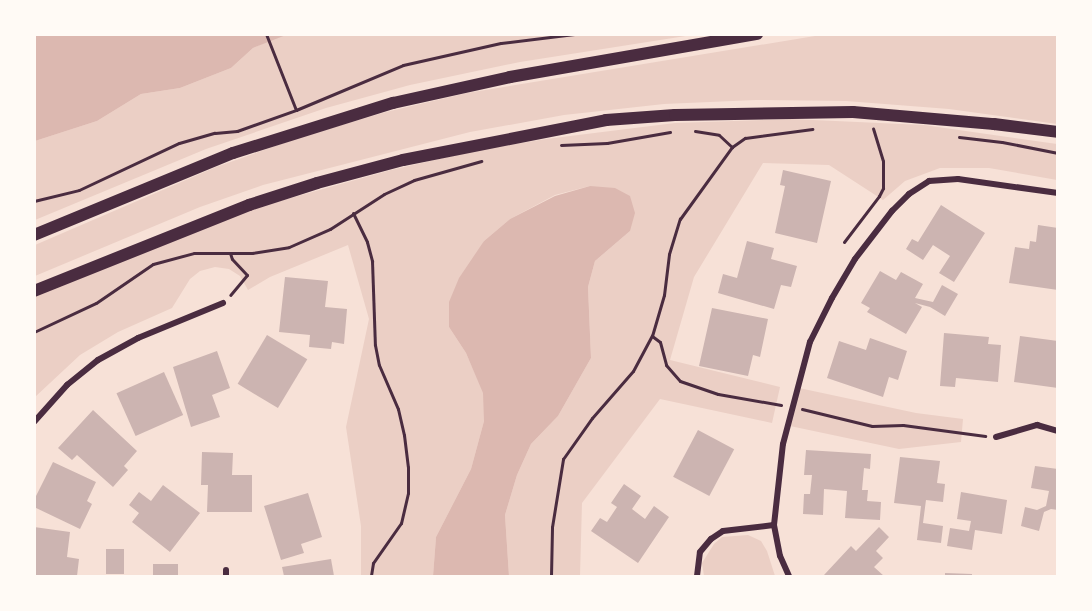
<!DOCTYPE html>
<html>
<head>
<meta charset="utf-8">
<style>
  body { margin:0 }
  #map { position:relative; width:1092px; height:611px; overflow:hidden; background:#f7e1d7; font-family:"Noto Sans",sans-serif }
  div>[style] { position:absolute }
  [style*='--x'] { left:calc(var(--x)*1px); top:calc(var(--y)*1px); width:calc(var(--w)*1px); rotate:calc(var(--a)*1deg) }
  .green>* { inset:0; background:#ebcfc5 }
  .water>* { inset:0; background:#dcb8b0 }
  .building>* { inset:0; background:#ccb4b1; transform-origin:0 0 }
  .path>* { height:3px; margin:-1.5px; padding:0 1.5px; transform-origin:1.5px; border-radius:1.5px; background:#4a2c40 }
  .minor>* { height:6px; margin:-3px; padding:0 3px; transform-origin:3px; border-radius:3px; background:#4a2c40 }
  .secondary>* { height:12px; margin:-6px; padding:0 6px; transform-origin:6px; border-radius:6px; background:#4a2c40 }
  span { translate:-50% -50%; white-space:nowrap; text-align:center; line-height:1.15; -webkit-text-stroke:5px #fffaf5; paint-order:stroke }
  .frame { position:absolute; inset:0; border:36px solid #fffaf5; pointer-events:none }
</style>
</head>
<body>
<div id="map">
  <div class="green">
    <div style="clip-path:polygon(282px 35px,286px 34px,692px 35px,520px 62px,410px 85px,326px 108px,206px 149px,35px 220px,35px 141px,97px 121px,141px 94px,180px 88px,231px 68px,253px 48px)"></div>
    <div style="clip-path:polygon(821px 35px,1057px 35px,1057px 124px,949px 109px,846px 101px,756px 100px,664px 104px,564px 115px,470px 132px,263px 185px,200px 207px,35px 276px,35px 245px,216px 167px,301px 137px,386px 112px,467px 93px)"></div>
    <div style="clip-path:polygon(791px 119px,924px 125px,1057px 144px,1057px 180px,989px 168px,940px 168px,905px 181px,883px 200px,829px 165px,763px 163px,694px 277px,670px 360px,780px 387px,772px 423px,660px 399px,582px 503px,580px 576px,509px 576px,505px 515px,517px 475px,531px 444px,558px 416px,591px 358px,588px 287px,595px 261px,630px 231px,590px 186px,555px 195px,510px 219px,484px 241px,449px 327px,466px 353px,484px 393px,484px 421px,471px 469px,436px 537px,433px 576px,361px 576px,361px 526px,346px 427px,369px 319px,348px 245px,270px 277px,248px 290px,240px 276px,229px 269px,215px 267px,200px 271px,190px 279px,172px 308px,118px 332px,80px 355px,35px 397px,35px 296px,255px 208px,391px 170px,478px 150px,546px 139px,675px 123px)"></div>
    <div style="clip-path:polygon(799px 388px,916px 413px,963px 419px,961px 442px,899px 449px,790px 426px)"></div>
    <div style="clip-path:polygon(748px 535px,761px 541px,767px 551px,775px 576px,704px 576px,702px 563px,714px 544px,722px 537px)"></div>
  </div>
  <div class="water">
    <div style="clip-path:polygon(35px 35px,286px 35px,253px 48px,231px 68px,180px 88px,141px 94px,97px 121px,35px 141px)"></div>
    <div style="clip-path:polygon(590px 186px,615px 188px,630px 196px,635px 213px,630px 231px,595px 261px,588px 287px,591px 358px,558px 416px,531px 444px,517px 475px,505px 515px,509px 576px,433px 576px,436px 537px,471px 469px,484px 421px,483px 393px,466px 353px,449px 327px,449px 302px,459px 278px,484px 241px,510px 219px,555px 196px)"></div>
  </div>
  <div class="building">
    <div style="clip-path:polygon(783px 170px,831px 181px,817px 243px,775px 233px,785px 186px,780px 185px)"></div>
    <div style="clip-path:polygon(941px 205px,985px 233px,954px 282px,939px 273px,950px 256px,933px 245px,923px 260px,906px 249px,912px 239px,918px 242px)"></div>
    <div style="clip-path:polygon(1038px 225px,1058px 228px,1058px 290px,1009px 283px,1015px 247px,1029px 249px,1030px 241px,1036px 242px)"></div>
    <div style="clip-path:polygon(747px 241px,774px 248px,771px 259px,797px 266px,791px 287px,781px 285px,774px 309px,718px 293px,723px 274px,737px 278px)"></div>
    <div style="clip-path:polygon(880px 271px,896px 280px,901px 272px,923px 284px,915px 298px,933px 302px,942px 285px,958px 294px,945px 316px,930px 307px,915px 303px,922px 307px,906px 334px,867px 312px,870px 308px,861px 303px)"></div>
    <div style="clip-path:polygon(285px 277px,328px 281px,325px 307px,347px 309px,344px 344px,332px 342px,331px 349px,309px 347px,310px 335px,279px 332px)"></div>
    <div style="clip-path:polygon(712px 308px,768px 319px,760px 357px,753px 355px,748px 376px,699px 366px)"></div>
    <div style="clip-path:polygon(944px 333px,989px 337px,988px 344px,1001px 345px,998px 382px,956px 378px,955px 387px,940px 386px)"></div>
    <div style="left:267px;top:335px;width:47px;height:57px;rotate:31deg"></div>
    <div style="clip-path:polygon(1020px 336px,1058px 341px,1058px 388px,1014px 382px)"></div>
    <div style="clip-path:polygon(870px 338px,907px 351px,898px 380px,889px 377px,883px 397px,827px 378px,839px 341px,866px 350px)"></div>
    <div style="clip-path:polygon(217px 351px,230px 388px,212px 395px,220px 417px,191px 427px,173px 367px)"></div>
    <div style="left:164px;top:372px;width:47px;height:52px;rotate:66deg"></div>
    <div style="clip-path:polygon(93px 410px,137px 451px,124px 466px,128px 470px,113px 487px,77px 455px,72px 460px,58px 448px)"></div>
    <div style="left:698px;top:430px;width:41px;height:53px;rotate:28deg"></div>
    <div style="clip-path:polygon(806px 450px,871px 454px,870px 469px,864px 468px,862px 490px,868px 490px,867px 501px,881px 502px,880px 520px,845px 518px,847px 491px,824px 489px,823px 515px,803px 514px,804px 494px,810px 494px,812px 475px,804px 475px)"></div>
    <div style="clip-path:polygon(202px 452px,233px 453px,232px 475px,252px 475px,252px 512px,207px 512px,208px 485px,201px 485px)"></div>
    <div style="clip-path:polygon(900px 457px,940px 461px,937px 483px,945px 484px,943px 502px,926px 500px,923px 523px,943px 526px,941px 543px,917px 540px,921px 506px,894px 503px)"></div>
    <div style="clip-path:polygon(53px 462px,96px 482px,87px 501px,92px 504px,80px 529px,34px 507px,34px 500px)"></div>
    <div style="clip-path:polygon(1035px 466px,1058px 469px,1058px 510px,1051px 509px,1044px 512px,1039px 531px,1021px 526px,1025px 507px,1037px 510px,1046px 506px,1049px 491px,1031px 488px)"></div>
    <div style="clip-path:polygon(624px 484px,641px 496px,632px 509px,645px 519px,654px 506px,669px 517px,638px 563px,591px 531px,600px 518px,607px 522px,617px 507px,611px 503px)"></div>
    <div style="clip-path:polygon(163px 485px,200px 513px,170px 552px,132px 522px,139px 513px,129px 505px,139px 492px,151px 501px)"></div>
    <div style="clip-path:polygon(961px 492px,1007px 500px,1002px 534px,975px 530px,972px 550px,947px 546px,950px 528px,969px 531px,971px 521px,957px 519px)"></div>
    <div style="clip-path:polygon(308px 493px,322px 537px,301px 544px,304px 553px,281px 560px,264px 506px)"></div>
    <div style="clip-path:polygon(34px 527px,70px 532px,67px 557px,79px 559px,77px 576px,34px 576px)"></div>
    <div style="clip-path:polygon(879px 527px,889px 537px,876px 551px,883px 558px,874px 567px,884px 576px,824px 575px,851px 546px,856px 551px)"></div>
    <div style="left:106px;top:549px;width:18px;height:25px"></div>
    <div style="clip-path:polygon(331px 559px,334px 576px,284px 576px,282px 567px)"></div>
    <div style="left:153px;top:564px;width:25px;height:12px"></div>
    <div style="clip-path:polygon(945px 573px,972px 574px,972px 576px,945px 576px)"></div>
  </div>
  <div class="path">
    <div style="--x:296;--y:110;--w:116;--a:-22.8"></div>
    <div style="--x:403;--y:65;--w:100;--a:-12.7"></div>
    <div style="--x:501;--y:43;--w:74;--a:-7"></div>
    <div style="--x:695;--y:131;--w:24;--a:9"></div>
    <div style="--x:719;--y:135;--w:18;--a:43"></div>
    <div style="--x:959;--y:137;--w:43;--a:6.6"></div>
    <div style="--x:1002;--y:142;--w:57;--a:11.1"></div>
    <div style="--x:561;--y:145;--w:46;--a:-2.5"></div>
    <div style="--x:607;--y:143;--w:64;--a:-9.9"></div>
    <div style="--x:34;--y:201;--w:46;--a:-13.7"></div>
    <div style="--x:79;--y:190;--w:110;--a:-25.2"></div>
    <div style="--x:179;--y:143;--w:37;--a:-16"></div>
    <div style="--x:215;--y:133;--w:22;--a:-5"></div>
    <div style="--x:237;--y:131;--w:63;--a:-19.6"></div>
    <div style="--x:296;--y:110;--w:82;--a:-111.5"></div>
    <div style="--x:353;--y:213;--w:32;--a:64"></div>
    <div style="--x:367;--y:242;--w:20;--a:75"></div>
    <div style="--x:372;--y:261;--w:84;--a:88"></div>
    <div style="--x:375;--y:345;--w:20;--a:79"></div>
    <div style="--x:379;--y:365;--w:48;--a:66.6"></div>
    <div style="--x:398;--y:409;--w:27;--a:77"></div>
    <div style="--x:404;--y:435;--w:32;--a:83"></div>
    <div style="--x:408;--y:467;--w:26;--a:90"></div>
    <div style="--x:408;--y:493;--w:31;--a:103"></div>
    <div style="--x:401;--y:523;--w:49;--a:125"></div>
    <div style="--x:373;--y:563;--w:13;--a:99"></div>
    <div style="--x:844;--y:242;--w:58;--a:-52.7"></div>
    <div style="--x:879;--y:196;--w:9;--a:-63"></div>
    <div style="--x:883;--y:188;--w:27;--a:-90"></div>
    <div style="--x:883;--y:161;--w:34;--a:-107"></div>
    <div style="--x:230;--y:253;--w:6;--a:72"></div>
    <div style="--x:232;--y:259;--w:22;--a:47"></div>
    <div style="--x:247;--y:275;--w:26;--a:130"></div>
    <div style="--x:34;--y:332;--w:68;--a:-25.1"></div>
    <div style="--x:96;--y:303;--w:69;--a:-34.4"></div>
    <div style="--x:153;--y:264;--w:42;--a:-15"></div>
    <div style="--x:194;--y:253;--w:58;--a:0"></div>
    <div style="--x:252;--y:253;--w:37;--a:-9"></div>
    <div style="--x:289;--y:247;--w:45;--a:-23.7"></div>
    <div style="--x:330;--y:229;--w:64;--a:-32.9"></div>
    <div style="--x:384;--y:194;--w:33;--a:-25"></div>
    <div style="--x:414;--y:180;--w:70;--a:-15.8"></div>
    <div style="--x:652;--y:336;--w:10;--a:37"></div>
    <div style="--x:660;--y:342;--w:24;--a:75"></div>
    <div style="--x:666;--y:365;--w:21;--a:49"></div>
    <div style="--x:680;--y:381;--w:40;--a:18.9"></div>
    <div style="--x:718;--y:394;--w:64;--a:9.9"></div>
    <div style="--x:802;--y:409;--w:72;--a:13.7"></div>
    <div style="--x:872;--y:426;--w:31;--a:-2"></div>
    <div style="--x:903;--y:425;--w:83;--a:7.6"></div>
    <div style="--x:551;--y:576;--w:49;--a:-88.8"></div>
    <div style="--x:552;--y:527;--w:69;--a:-80.8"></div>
    <div style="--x:563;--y:459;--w:50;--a:-54.7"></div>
    <div style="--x:592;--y:418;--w:62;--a:-48.9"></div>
    <div style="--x:633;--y:371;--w:40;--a:-62"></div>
    <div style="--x:652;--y:336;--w:43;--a:-73.7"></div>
    <div style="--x:664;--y:295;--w:41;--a:-83"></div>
    <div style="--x:669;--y:254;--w:37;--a:-73"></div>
    <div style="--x:680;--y:219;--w:89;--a:-54.2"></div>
    <div style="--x:732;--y:147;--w:16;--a:-35"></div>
    <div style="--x:745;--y:138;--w:68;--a:-7.7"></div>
  </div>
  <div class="minor">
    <div style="--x:34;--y:422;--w:50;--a:-48.3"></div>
    <div style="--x:67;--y:385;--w:40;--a:-39"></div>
    <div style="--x:98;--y:360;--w:46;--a:-28.8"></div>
    <div style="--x:138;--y:338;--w:92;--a:-22.4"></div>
    <div style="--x:996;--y:437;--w:43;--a:-16.3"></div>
    <div style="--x:1037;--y:425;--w:22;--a:16"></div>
    <div style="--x:226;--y:576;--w:6;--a:-90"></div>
    <div style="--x:697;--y:576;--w:24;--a:-83"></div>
    <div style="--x:700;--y:552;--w:17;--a:-50"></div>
    <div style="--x:711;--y:539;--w:14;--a:-34"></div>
    <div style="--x:723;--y:531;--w:51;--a:-6.7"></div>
    <div style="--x:789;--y:576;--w:22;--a:-114"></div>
    <div style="--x:780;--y:556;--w:32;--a:-101"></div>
    <div style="--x:774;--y:525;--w:81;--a:-83.7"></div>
    <div style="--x:783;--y:444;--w:106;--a:-75.2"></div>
    <div style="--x:810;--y:342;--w:49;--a:-63.4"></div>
    <div style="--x:832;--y:298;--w:45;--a:-59.5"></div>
    <div style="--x:855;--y:259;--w:61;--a:-52.4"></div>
    <div style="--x:892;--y:211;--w:24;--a:-45"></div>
    <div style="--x:909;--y:194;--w:24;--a:-33"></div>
    <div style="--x:929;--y:181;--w:29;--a:-4"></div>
    <div style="--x:958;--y:179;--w:101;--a:8"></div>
  </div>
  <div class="secondary">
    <div style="--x:34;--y:235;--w:215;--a:-22.4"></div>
    <div style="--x:233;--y:153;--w:168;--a:-17.4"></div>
    <div style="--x:393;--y:103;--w:120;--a:-12.5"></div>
    <div style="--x:510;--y:77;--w:251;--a:-9.9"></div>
    <div style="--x:34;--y:291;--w:232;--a:-21.8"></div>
    <div style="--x:249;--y:205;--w:71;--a:-17.9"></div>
    <div style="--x:317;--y:183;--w:89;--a:-15"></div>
    <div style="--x:403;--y:160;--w:207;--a:-11.1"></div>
    <div style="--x:606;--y:120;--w:69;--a:-4.1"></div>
    <div style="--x:675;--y:115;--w:178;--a:-1"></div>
    <div style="--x:853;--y:112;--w:142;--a:4.9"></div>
    <div style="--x:994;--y:124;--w:64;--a:7.1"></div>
  </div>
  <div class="frame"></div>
</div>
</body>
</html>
